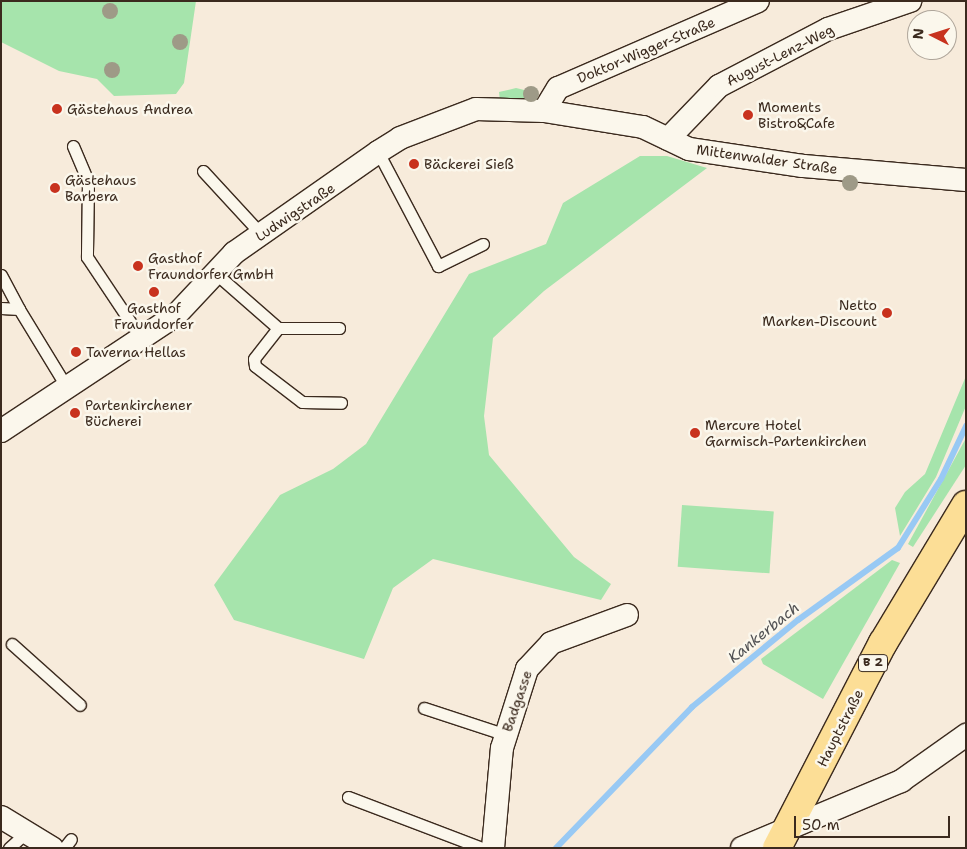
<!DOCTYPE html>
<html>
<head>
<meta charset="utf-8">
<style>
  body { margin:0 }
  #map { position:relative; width:967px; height:849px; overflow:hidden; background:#f7ebdb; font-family:"Shantell Sans",sans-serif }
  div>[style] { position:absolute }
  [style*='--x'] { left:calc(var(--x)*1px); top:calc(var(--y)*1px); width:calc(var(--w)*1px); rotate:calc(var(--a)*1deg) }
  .green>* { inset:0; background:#a6e4ac; transform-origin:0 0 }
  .stream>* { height:6px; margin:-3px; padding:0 3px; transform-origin:3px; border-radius:3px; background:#98c9f4 }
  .roads { filter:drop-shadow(1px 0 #3b2a1e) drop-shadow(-1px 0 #3b2a1e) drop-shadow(0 1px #3b2a1e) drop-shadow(0 -1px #3b2a1e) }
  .service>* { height:11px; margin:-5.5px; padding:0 5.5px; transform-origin:5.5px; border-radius:5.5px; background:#fbf7ec }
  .minor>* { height:22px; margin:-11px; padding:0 11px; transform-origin:11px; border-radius:11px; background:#fbf7ec }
  .primary>* { height:28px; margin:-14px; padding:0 14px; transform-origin:14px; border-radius:14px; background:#fcde96 }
  .trees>* { width:16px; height:16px; margin:-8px; border-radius:50%; background:#9e9a87 }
  .dots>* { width:14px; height:14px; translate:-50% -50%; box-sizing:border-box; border:2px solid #fbf7ec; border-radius:50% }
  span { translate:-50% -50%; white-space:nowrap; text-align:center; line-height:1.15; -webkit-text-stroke:5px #fbf7ec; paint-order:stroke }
  .shield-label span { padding:1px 4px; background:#fbf7ec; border:1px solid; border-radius:4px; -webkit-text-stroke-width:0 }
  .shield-label { font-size:12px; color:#3b2a1e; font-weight:700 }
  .street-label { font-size:14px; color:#3b2a1e }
  .poi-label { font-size:14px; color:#3b2a1e }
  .left { translate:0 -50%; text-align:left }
  .right { translate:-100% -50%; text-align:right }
  .water-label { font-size:15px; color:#525254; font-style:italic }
  .frame { position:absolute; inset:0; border:2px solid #3b2a1e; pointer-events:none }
  .north { position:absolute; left:907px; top:10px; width:50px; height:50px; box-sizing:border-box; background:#fbf7ec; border:1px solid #aea59a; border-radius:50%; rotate:275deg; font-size:14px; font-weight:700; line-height:20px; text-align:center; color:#3b2a1e }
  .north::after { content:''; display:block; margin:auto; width:18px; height:22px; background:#c8321e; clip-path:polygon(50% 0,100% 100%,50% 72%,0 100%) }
  .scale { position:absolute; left:794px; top:816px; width:156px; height:22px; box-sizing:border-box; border:2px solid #3b2a1e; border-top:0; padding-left:6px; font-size:15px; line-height:18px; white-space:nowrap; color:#3b2a1e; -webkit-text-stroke:4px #fbf7ec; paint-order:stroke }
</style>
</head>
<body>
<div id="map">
  <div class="green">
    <div style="clip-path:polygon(1px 1px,196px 1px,184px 83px,176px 94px,114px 96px,97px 79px,59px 71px,1px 42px)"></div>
    <div style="clip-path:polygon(516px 88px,537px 93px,536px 98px,500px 101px,499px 92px)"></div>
    <div style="clip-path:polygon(640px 156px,667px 156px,707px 168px,544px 291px,493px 338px,484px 416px,489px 455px,574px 557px,611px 584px,601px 600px,433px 559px,393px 588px,364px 659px,234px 620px,214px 585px,280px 495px,333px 469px,366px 444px,469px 274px,546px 244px,563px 203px)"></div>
    <div style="clip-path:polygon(966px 376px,966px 406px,936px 477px,900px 536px,895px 508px,905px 492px,925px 474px)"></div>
    <div style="clip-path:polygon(966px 438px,966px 465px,913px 547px,908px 544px)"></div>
    <div style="left:682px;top:505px;width:92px;height:62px;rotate:4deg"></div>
    <div style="clip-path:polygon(892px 560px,900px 563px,823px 699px,763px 664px,761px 659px)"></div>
  </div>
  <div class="stream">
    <div style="--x:556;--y:848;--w:196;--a:-46"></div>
    <div style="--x:692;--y:707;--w:137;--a:-39.4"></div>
    <div style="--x:798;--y:620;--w:123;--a:-35.8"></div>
    <div style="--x:898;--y:548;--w:81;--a:-58.1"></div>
    <div style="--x:941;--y:479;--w:59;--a:-64.7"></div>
  </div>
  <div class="roads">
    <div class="service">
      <div style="--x:73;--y:146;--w:38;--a:67"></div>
      <div style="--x:88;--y:181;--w:76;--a:90.8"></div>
      <div style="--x:87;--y:257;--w:97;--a:56.3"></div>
      <div style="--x:378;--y:152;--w:129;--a:62.2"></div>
      <div style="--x:438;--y:266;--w:50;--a:-26.1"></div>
      <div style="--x:203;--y:171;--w:87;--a:47.3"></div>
      <div style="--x:214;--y:272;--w:85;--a:41.2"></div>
      <div style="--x:278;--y:328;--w:61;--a:0"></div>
      <div style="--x:1;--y:275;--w:38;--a:62"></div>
      <div style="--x:1;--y:308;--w:18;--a:3"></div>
      <div style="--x:19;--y:309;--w:90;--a:58.6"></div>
      <div style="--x:278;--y:328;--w:39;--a:128"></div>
      <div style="--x:254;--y:359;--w:7;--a:82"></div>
      <div style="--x:255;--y:366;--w:59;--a:37.5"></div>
      <div style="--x:302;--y:402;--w:39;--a:1"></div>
      <div style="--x:12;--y:644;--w:91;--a:41.9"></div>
      <div style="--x:424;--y:708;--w:86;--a:18.2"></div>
      <div style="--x:348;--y:797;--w:143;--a:20.8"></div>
      <div style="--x:9;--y:848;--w:25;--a:-42"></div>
      <div style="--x:64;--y:848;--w:11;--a:-52"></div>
    </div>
    <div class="minor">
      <div style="--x:544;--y:111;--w:27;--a:-59"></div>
      <div style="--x:558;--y:88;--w:218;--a:-23.5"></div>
      <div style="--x:668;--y:139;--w:74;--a:-46.1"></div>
      <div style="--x:719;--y:86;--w:123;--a:-27.6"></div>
      <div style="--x:828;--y:29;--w:87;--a:-18.9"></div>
      <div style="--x:1;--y:431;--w:210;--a:-33.5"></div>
      <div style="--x:176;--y:315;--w:85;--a:-46.9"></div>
      <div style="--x:234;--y:253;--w:176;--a:-35"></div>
      <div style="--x:378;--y:152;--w:26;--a:-32"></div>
      <div style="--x:400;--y:138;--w:81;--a:-20.9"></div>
      <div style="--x:476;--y:109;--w:68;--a:1.7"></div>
      <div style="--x:544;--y:111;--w:100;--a:9.2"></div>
      <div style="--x:643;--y:127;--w:51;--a:25.6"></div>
      <div style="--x:689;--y:149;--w:115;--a:8.5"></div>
      <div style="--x:803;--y:166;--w:164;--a:4.9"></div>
      <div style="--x:1;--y:817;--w:60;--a:31.3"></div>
      <div style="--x:493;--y:848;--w:100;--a:-84.9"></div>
      <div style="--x:502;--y:748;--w:83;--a:-72.4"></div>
      <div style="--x:527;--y:669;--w:35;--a:-47"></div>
      <div style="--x:551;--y:643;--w:81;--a:-20.2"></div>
      <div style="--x:742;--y:848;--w:173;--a:-22.8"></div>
      <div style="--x:901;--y:781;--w:80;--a:-35.3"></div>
    </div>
    <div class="primary">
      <div style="--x:777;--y:848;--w:231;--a:-62.7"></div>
      <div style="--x:883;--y:643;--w:161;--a:-59"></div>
    </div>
  </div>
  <div class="trees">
    <div style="left:110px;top:11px"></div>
    <div style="left:180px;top:42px"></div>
    <div style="left:112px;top:70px"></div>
    <div style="left:531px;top:94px"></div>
    <div style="left:850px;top:183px"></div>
  </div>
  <div class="dots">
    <div style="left:57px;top:109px;background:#c8321e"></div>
    <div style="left:748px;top:115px;background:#c8321e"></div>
    <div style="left:414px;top:164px;background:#c8321e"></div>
    <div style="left:55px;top:188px;background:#c8321e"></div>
    <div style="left:138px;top:266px;background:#c8321e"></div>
    <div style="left:154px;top:292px;background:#c8321e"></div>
    <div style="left:887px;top:313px;background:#c8321e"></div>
    <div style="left:76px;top:352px;background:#c8321e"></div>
    <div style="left:75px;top:413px;background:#c8321e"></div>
    <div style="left:695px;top:433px;background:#c8321e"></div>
  </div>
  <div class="shield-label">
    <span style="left:873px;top:663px">B 2</span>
  </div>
  <div class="street-label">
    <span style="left:646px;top:50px;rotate:-23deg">Doktor-Wigger-Straße</span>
    <span style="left:780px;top:55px;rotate:-27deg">August-Lenz-Weg</span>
    <span style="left:767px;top:159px;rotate:8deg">Mittenwalder Straße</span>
    <span style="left:295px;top:212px;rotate:-34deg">Ludwigstraße</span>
    <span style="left:517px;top:701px;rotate:-71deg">Badgasse</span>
    <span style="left:840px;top:728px;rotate:-63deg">Hauptstraße</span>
  </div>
  <div class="poi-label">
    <span class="left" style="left:758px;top:115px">Moments<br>Bistro&amp;Cafe</span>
    <span class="left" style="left:67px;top:109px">Gästehaus Andrea</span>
    <span class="left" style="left:424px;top:164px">Bäckerei Sieß</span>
    <span class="left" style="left:65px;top:188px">Gästehaus<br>Barbera</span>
    <span class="left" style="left:148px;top:266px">Gasthof<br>Fraundorfer GmbH</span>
    <span class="right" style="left:877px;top:313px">Netto<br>Marken-Discount</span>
    <span style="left:154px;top:316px">Gasthof<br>Fraundorfer</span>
    <span class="left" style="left:86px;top:352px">Taverna Hellas</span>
    <span class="left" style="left:85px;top:413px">Partenkirchener<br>Bücherei</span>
    <span class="left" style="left:705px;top:433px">Mercure Hotel<br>Garmisch-Partenkirchen</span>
  </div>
  <div class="water-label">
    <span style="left:764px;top:633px;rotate:-39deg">Kankerbach</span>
  </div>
  <div class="frame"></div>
  <div class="north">N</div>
  <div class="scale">50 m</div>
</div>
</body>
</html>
